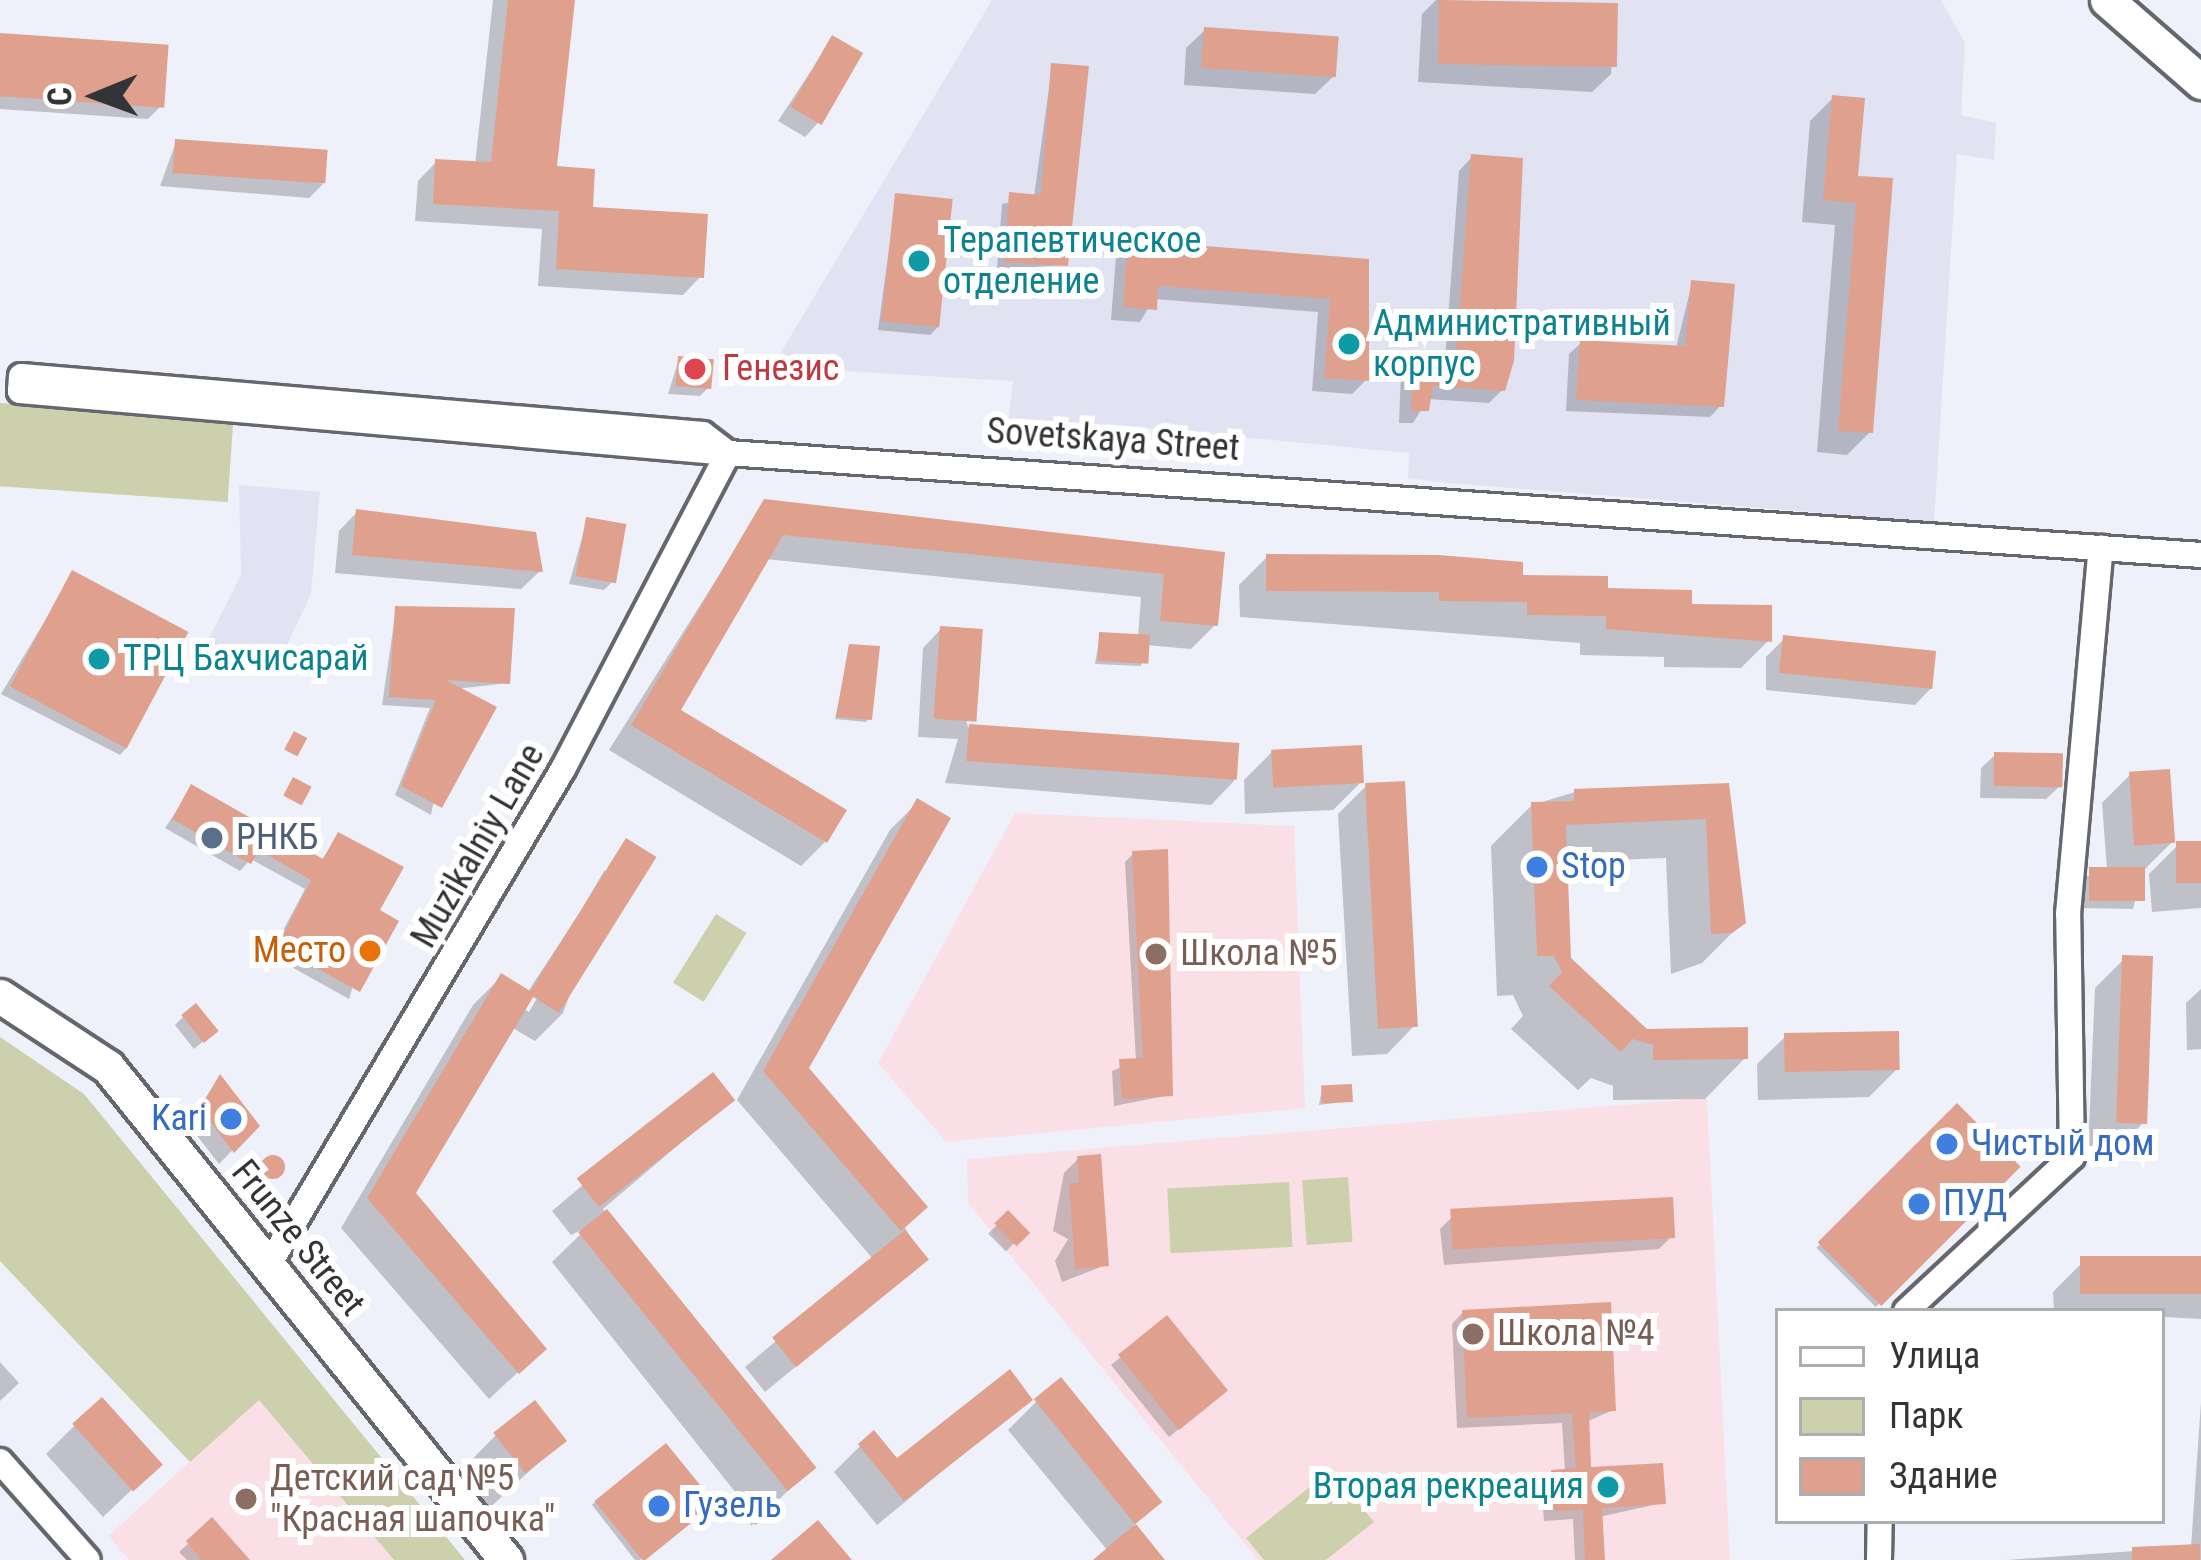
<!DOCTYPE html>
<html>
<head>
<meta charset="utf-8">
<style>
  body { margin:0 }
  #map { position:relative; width:2201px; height:1560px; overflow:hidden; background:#eff1fa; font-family:"Roboto Condensed",sans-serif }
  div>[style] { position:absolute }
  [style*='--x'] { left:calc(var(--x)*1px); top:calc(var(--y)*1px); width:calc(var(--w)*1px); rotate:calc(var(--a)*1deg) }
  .built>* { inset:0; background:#e1e3f3 }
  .education>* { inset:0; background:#fae0e6 }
  .green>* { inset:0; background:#ccd0ac; transform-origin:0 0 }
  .shadow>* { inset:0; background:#0003; transform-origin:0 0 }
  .building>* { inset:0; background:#dfa08e; transform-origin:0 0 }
  .round { border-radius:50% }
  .roads { filter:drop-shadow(3px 0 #65666e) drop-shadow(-3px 0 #65666e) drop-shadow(0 3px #65666e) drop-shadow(0 -3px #65666e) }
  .minor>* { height:24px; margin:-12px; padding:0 12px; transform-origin:12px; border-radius:12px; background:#fff }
  .secondary>* { height:33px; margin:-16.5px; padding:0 16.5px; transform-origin:16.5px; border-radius:16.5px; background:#fff }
  .dots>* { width:33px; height:33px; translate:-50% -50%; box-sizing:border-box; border:6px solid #fff; border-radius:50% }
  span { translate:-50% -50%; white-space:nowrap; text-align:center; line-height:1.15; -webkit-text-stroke:12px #fff; paint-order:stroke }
  .culture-label { font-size:36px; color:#0d838f }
  .left { translate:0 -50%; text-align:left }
  .right { translate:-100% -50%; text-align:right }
  .health-label { font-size:36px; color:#be3a42 }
  .street-label { font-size:36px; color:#333437 }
  .service-label { font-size:36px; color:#4e5e75 }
  .shop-label { font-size:36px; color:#366cbe }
  .food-label { font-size:36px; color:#c56008 }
  .education-label { font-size:36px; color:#785e54 }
  .legend { position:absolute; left:1775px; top:1308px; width:390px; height:216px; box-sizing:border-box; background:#fff; border:3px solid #adaeaf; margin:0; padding:15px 21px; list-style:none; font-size:36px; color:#333437 }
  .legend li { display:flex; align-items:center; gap:24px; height:60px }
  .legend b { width:60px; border:3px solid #adaeaf }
  .north { position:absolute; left:36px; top:36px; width:120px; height:120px; -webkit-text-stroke:9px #fff; paint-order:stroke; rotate:269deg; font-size:33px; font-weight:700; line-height:48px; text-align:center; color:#333437 }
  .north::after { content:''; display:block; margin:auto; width:42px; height:54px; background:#333437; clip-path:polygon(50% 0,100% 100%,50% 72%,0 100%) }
</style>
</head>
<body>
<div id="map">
  <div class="built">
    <div style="clip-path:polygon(992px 0,1941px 0,1965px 43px,1961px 115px,1996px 123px,1994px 160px,1957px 154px,1934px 522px,1437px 482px,1408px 478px,1409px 453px,1106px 424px,1102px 447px,1006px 437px,1013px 381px,772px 367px)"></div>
    <div style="clip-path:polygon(239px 485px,320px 492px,311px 594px,272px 677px,207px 642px,241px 575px)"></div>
  </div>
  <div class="education">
    <div style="clip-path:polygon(1015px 813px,1294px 826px,1305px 1108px,946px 1142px,878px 1063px)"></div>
    <div style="clip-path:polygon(1707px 1098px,1730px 1560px,1258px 1560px,968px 1203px,967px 1159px)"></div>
    <div style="clip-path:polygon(259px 1399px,394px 1560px,129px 1560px,108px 1536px)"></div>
  </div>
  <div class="green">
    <div style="left:0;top:403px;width:234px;height:83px;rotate:4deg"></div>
    <div style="left:716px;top:914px;width:36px;height:81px;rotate:32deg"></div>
    <div style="clip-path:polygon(0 1037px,84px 1094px,465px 1560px,394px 1560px,259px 1400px,190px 1462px,0 1261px)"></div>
    <div style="left:1348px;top:1177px;width:65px;height:46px;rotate:86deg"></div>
    <div style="left:1289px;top:1182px;width:65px;height:122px;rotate:87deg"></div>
    <div style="clip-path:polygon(1331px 1470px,1374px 1522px,1326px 1560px,1264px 1560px,1246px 1538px)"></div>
  </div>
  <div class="shadow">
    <div style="clip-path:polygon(493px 0,572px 0,553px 169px,590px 210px,701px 276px,683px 295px,538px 286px,542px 229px,415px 221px,418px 181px,436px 162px,475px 165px)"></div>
    <div style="clip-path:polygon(1436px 0,1615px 6px,1611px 74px,1592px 92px,1418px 82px,1422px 14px)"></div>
    <div style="clip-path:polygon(1205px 30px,1334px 76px,1315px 94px,1184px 85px,1186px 48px)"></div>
    <div style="clip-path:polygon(0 36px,162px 105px,148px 119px,0 109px)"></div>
    <div style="clip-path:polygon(832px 39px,818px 123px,805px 137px,778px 121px)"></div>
    <div style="clip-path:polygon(1052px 66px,1065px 265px,997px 269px,1002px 204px,1034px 197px)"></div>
    <div style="clip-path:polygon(1833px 98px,1855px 178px,1870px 432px,1847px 455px,1817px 452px,1835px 225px,1802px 222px,1810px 121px)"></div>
    <div style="clip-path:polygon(176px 142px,323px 184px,309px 198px,160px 186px)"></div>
    <div style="clip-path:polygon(1472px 157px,1502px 390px,1489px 403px,1428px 399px,1413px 423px,1399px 423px,1401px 372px,1414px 359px,1445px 360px,1459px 171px)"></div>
    <div style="clip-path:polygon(896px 197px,939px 326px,930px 335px,878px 330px)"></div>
    <div style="clip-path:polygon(1129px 243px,1366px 262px,1366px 380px,1352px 394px,1312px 391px,1318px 312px,1154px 299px,1140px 322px,1111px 320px,1116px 257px)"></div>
    <div style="clip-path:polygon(1692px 283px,1721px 405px,1710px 417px,1566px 411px,1569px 354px,1581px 343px,1676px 348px)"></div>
    <div style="clip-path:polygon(679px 359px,709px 387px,700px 396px,668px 394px)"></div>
    <div style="clip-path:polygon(765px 502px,1222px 554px,1215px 625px,1191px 649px,1146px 645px,1141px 666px,1095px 664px,1100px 635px,1138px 637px,1141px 597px,765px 559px,677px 711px,825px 842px,801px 866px,609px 750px)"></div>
    <div style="clip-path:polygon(357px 512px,540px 571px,521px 589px,335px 573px,339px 531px)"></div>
    <div style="clip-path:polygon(587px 520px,613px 581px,604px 590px,569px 584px)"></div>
    <div style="clip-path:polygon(1267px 557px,1605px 591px,1688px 607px,1769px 640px,1741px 668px,1664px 667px,1664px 657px,1580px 655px,1580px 643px,1240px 617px,1239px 585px)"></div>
    <div style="clip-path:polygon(73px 574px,128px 746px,120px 755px,1px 694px)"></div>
    <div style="clip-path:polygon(396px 609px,508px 683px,456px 689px,431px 815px,395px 795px,430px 708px,382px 705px)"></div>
    <div style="clip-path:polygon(941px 629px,968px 727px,1236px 747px,1234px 781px,1211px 805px,945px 783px,958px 739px,918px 737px,923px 648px)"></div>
    <div style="clip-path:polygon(1785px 638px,1933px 686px,1915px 705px,1766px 690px,1766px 657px)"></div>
    <div style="clip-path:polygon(850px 647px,869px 718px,866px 722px,835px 719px)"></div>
    <div style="clip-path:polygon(1272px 752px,1361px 782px,1333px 810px,1245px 814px,1244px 780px)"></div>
    <div style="clip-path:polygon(1995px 755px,2060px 786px,2046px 799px,1980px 798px,1981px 768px)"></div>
    <div style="clip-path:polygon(2130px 775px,2172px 842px,2142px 872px,2133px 909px,2079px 908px,2081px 878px,2107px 870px,2102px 803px)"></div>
    <div style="clip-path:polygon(1366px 786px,1415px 1025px,1387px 1054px,1352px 1056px,1338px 814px)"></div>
    <div style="clip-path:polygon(1726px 786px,1743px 922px,1702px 963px,1671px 974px,1666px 858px,1564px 862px,1568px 959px,1645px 1032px,1745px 1058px,1705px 1099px,1613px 1100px,1613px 1086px,1591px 1078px,1578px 1090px,1511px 1029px,1523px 1016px,1513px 995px,1497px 996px,1491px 846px,1532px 805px,1575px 792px)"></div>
    <div style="clip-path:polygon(192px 788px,321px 861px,339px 835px,376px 911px,349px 999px,270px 955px,305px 889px,251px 859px,240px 871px,165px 828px)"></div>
    <div style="clip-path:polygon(918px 802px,806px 1068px,925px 1260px,765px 1392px,745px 1367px,873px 1259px,737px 1100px,890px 830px)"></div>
    <div style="clip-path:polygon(evenodd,626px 842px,563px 1013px,535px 1041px,511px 1027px,412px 1194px,543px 1349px,489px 1399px,341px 1228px,473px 1005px,501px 977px,527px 993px,626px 842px,604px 871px,611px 871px,529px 1012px,524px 1009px,604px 871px)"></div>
    <div style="clip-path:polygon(2201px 844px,2201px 908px,2152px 912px,2149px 874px,2177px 846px)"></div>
    <div style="clip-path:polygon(1133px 854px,1170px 1095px,1114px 1106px,1112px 1071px,1136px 1061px,1125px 862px)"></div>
    <div style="clip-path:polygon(2150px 959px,2143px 1123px,2115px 1151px,2088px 1152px,2095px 988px,2123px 960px)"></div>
    <div style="clip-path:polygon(2201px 989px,2201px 1049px,2187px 1050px,2186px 1003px)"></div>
    <div style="clip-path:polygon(183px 1017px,206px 1039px,194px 1049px,175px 1025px)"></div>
    <div style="clip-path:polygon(1786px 1036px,1897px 1069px,1869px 1097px,1758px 1100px,1757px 1064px)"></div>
    <div style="clip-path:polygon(712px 1076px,731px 1100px,603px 1209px,811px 1469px,751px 1526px,748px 1508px,552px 1262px,588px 1227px,571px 1235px,552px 1211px)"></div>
    <div style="clip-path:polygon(219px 1078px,256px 1126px,219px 1164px,188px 1124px)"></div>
    <div style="clip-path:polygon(1322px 1088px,1350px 1101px,1319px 1105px)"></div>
    <div style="left:1957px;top:1107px;width:84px;height:199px;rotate:45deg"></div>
    <div style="clip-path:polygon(1078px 1159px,1106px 1265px,1062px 1282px,1055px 1261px,1068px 1239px,1053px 1231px,1064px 1173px)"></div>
    <div style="clip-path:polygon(261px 1160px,280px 1163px,279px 1174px,262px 1178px)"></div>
    <div style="left:1008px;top:1214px;width:25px;height:28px;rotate:45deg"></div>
    <div style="clip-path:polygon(1453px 1216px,1672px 1236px,1659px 1249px,1444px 1265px,1440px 1229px)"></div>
    <div style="clip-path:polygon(2201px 1259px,2201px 1319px,2054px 1311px,2053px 1292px,2081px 1264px)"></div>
    <div style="clip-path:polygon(1463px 1312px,1613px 1410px,1586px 1422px,1588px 1470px,1662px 1503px,1599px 1517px,1602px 1560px,1575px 1560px,1573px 1519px,1544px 1521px,1541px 1484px,1565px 1472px,1562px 1423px,1457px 1428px,1452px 1324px)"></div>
    <div style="clip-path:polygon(1167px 1319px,1216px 1399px,1169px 1437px,1111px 1365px)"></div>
    <div style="clip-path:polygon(0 1362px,19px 1383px,0 1401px)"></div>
    <div style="clip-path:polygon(1029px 1400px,877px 1525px,834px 1472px,860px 1446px,897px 1462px)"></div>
    <div style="clip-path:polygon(1036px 1402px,1159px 1500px,1133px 1526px,1149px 1560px,1097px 1560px,1108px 1551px,1008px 1430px)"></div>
    <div style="clip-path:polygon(2201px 1402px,2201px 1560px,2006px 1560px,2191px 1547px)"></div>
    <div style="clip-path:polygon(74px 1426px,159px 1464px,103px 1517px,46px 1454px)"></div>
    <div style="clip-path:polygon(496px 1435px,563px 1440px,471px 1525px,442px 1490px)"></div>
    <div style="left:666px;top:1447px;width:73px;height:94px;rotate:52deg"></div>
    <div style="clip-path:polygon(212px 1522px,246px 1560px,187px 1560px,179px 1552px)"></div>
  </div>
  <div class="building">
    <div style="clip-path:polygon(508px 0,575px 0,557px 166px,595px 169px,593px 207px,708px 214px,704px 278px,556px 269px,559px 211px,433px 204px,435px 159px,491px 162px)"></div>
    <div style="left:1439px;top:0;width:179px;height:64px;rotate:1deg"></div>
    <div style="left:1204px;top:27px;width:135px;height:41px;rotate:4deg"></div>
    <div style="left:0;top:33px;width:169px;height:63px;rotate:4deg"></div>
    <div style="left:832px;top:35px;width:36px;height:83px;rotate:30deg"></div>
    <div style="clip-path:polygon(1051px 63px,1089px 66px,1068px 266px,1004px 262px,1009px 192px,1041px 195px)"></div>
    <div style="clip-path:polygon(1832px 95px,1865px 98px,1858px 176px,1893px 178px,1873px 433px,1838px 431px,1856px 203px,1823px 200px)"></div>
    <div style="left:175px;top:139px;width:153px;height:34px;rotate:4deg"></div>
    <div style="clip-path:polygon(1471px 154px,1523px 158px,1514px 361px,1505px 391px,1433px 386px,1429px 411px,1411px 411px,1413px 356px,1456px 357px)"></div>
    <div style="left:895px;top:193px;width:58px;height:129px;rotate:6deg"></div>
    <div style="clip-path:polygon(1128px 240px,1369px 259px,1369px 381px,1324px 378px,1330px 299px,1158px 286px,1157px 310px,1123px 307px)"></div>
    <div style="clip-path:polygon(1691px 280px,1735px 284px,1724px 407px,1576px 400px,1580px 340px,1685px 346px)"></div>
    <div style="left:678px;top:356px;width:36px;height:30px;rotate:5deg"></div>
    <div style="clip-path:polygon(764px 499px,1225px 552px,1218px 626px,1160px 621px,1164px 574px,783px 535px,681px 710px,847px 810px,827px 843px,631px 725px)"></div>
    <div style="clip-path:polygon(356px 509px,536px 532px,543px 572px,352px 555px)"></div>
    <div style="left:586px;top:517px;width:41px;height:60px;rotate:10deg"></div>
    <div style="clip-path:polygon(1266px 554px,1439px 555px,1523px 562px,1523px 575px,1608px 576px,1608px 588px,1692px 590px,1692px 604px,1772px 605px,1772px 642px,1606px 629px,1606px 616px,1527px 615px,1527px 602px,1439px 601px,1439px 592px,1266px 591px)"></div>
    <div style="left:72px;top:570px;width:132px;height:132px;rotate:28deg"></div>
    <div style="clip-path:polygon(395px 606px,515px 608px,510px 684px,446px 680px,497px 707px,442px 808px,401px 786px,436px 700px,389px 697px)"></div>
    <div style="left:940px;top:626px;width:43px;height:93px;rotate:4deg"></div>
    <div style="left:1099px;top:632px;width:51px;height:29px;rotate:3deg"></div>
    <div style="left:1783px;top:635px;width:154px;height:38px;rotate:6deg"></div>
    <div style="clip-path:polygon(849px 644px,880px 646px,872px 720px,836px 717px)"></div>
    <div style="left:969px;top:724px;width:271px;height:37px;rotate:4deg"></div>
    <div style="left:294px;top:731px;width:15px;height:21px;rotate:28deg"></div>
    <div style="left:1362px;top:745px;width:38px;height:91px;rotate:87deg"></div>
    <div style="left:1994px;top:752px;width:69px;height:34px;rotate:1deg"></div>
    <div style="left:2170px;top:769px;width:74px;height:41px;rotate:86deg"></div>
    <div style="left:293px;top:777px;width:21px;height:21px;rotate:28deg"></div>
    <div style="left:1405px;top:781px;width:246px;height:40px;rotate:87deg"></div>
    <div style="clip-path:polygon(1729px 783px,1746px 923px,1732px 933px,1711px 934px,1706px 819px,1566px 825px,1571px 958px,1647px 1029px,1748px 1027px,1748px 1059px,1653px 1060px,1653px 1045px,1633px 1039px,1621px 1052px,1549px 986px,1562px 972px,1554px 956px,1537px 956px,1531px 802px,1574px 801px,1574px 789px)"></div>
    <div style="clip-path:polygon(191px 784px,323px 859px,338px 832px,404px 867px,380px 910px,399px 921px,360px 992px,277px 946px,311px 880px,259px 850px,251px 864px,172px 819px)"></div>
    <div style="clip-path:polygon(917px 798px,951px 818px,809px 1068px,928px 1207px,901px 1231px,763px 1071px)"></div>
    <div style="left:626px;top:838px;width:36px;height:184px;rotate:32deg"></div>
    <div style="left:2201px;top:841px;width:42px;height:25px;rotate:90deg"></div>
    <div style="clip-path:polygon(1168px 849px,1173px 1096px,1122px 1099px,1119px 1059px,1143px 1058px,1132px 851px)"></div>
    <div style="left:2089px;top:867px;width:56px;height:34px"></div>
    <div style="left:2153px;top:956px;width:168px;height:31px;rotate:92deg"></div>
    <div style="clip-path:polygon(501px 973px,535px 994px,416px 1193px,547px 1349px,519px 1374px,367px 1198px)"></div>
    <div style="left:196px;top:1003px;width:36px;height:19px;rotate:51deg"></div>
    <div style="left:1899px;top:1031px;width:39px;height:115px;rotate:89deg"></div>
    <div style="left:713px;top:1072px;width:36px;height:173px;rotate:52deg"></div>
    <div style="clip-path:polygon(220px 1074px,260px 1126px,234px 1153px,200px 1108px)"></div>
    <div style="left:1352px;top:1084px;width:18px;height:31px;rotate:87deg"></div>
    <div style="left:1957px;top:1103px;width:90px;height:197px;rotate:45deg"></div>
    <div style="clip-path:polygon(1101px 1154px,1109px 1266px,1075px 1269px,1069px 1183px,1079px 1183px,1077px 1156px)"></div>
    <div class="round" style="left:261px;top:1155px;width:24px;height:24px"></div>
    <div style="left:1673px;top:1197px;width:41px;height:223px;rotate:87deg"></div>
    <div style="left:607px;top:1209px;width:333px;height:37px;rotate:51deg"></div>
    <div style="left:1008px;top:1210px;width:32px;height:19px;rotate:46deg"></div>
    <div style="left:905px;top:1230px;width:38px;height:171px;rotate:51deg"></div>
    <div style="left:2201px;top:1256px;width:38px;height:121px;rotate:90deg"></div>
    <div style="clip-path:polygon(1611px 1302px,1616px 1411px,1589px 1412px,1591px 1467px,1663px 1463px,1666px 1504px,1602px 1508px,1605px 1560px,1585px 1560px,1583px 1509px,1554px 1511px,1551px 1470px,1576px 1468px,1572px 1413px,1467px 1418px,1462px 1310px)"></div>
    <div style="left:1167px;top:1315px;width:97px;height:63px;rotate:51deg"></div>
    <div style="clip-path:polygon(1010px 1369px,1033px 1400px,904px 1501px,858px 1444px,874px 1430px,897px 1458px)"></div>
    <div style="left:1061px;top:1377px;width:161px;height:35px;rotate:51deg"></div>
    <div style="left:102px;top:1397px;width:91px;height:40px;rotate:48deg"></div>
    <div style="left:535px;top:1400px;width:52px;height:53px;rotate:52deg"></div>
    <div style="left:666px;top:1443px;width:78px;height:92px;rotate:51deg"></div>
    <div style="left:760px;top:1495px;width:21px;height:22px;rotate:53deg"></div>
    <div style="clip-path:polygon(212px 1517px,250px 1560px,202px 1560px,186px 1541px)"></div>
    <div style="clip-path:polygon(818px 1520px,852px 1560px,771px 1560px)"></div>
    <div style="clip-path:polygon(1136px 1524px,1165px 1560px,1093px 1560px,1117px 1539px)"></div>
    <div style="clip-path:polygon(2200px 1544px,2200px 1560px,2132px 1560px,2132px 1547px)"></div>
  </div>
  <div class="roads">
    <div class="minor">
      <div style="--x:728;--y:453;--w:31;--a:-143"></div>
      <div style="--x:703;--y:434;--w:684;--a:-175.14"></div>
      <div style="--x:21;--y:376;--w:15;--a:94"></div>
      <div style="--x:20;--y:391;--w:711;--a:5"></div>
      <div style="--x:728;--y:453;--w:1477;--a:3.96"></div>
      <div style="--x:270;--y:1263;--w:574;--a:-59.33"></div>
      <div style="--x:563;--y:769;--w:356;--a:-62.4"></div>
      <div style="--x:1906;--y:1311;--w:226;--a:-42.9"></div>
      <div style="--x:2072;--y:1157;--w:243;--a:-90.9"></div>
      <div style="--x:2068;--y:914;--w:368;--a:-84.9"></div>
      <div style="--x:0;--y:1461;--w:132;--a:48.4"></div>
      <div style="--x:1879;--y:1560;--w:39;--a:-89"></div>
    </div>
    <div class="secondary">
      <div style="--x:2107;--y:0;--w:125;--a:41.1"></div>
      <div style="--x:0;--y:996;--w:129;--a:33.3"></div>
      <div style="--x:108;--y:1067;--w:634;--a:51.09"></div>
    </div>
  </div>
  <div class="dots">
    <div style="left:919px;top:261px;background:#0f9aa8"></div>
    <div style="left:1349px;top:344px;background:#0f9aa8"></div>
    <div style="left:695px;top:369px;background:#e0444e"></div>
    <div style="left:99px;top:659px;background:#0f9aa8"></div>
    <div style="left:212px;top:838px;background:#5c6f8a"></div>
    <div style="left:1537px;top:867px;background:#3f7fe0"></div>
    <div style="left:370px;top:951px;background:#e8710a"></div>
    <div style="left:1156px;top:954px;background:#8d6e63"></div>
    <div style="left:231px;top:1119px;background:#3f7fe0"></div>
    <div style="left:1947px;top:1144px;background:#3f7fe0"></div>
    <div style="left:1919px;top:1204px;background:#3f7fe0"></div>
    <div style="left:1473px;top:1334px;background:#8d6e63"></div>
    <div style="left:1608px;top:1487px;background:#0f9aa8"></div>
    <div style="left:246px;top:1499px;background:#8d6e63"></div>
    <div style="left:659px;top:1506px;background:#3f7fe0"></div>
  </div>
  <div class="culture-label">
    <span class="left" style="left:943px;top:261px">Терапевтическое<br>отделение</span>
    <span class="left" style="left:1373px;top:344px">Административный<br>корпус</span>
    <span class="left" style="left:123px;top:659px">ТРЦ Бахчисарай</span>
    <span class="right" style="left:1584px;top:1487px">Вторая рекреация</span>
  </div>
  <div class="health-label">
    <span class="left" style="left:722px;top:369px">Генезис</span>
  </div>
  <div class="street-label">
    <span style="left:1113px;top:440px;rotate:4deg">Sovetskaya Street</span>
    <span style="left:478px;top:846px;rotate:-60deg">Muzikalniy Lane</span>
    <span style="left:298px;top:1238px;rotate:51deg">Frunze Street</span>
  </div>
  <div class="service-label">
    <span class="left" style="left:236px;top:838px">РНКБ</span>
  </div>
  <div class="shop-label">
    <span class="left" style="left:1561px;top:867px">Stop</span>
    <span class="right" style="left:207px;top:1119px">Kari</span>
    <span class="left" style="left:1971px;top:1144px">Чистый дом</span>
    <span class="left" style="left:1943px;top:1204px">ПУД</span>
    <span class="left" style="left:683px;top:1506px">Гузель</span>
  </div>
  <div class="food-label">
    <span class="right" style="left:346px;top:951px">Место</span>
  </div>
  <div class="education-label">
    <span class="left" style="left:1180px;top:954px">Школа №5</span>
    <span class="left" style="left:1497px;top:1334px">Школа №4</span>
    <span class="left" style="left:270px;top:1499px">Детский сад №5<br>"Красная шапочка"</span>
  </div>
  <ul class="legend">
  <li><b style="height:15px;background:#fff"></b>Улица</li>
  <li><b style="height:33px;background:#ccd0ac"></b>Парк</li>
  <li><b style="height:33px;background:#dfa08e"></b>Здание</li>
  </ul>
  <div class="north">С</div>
</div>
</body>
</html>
